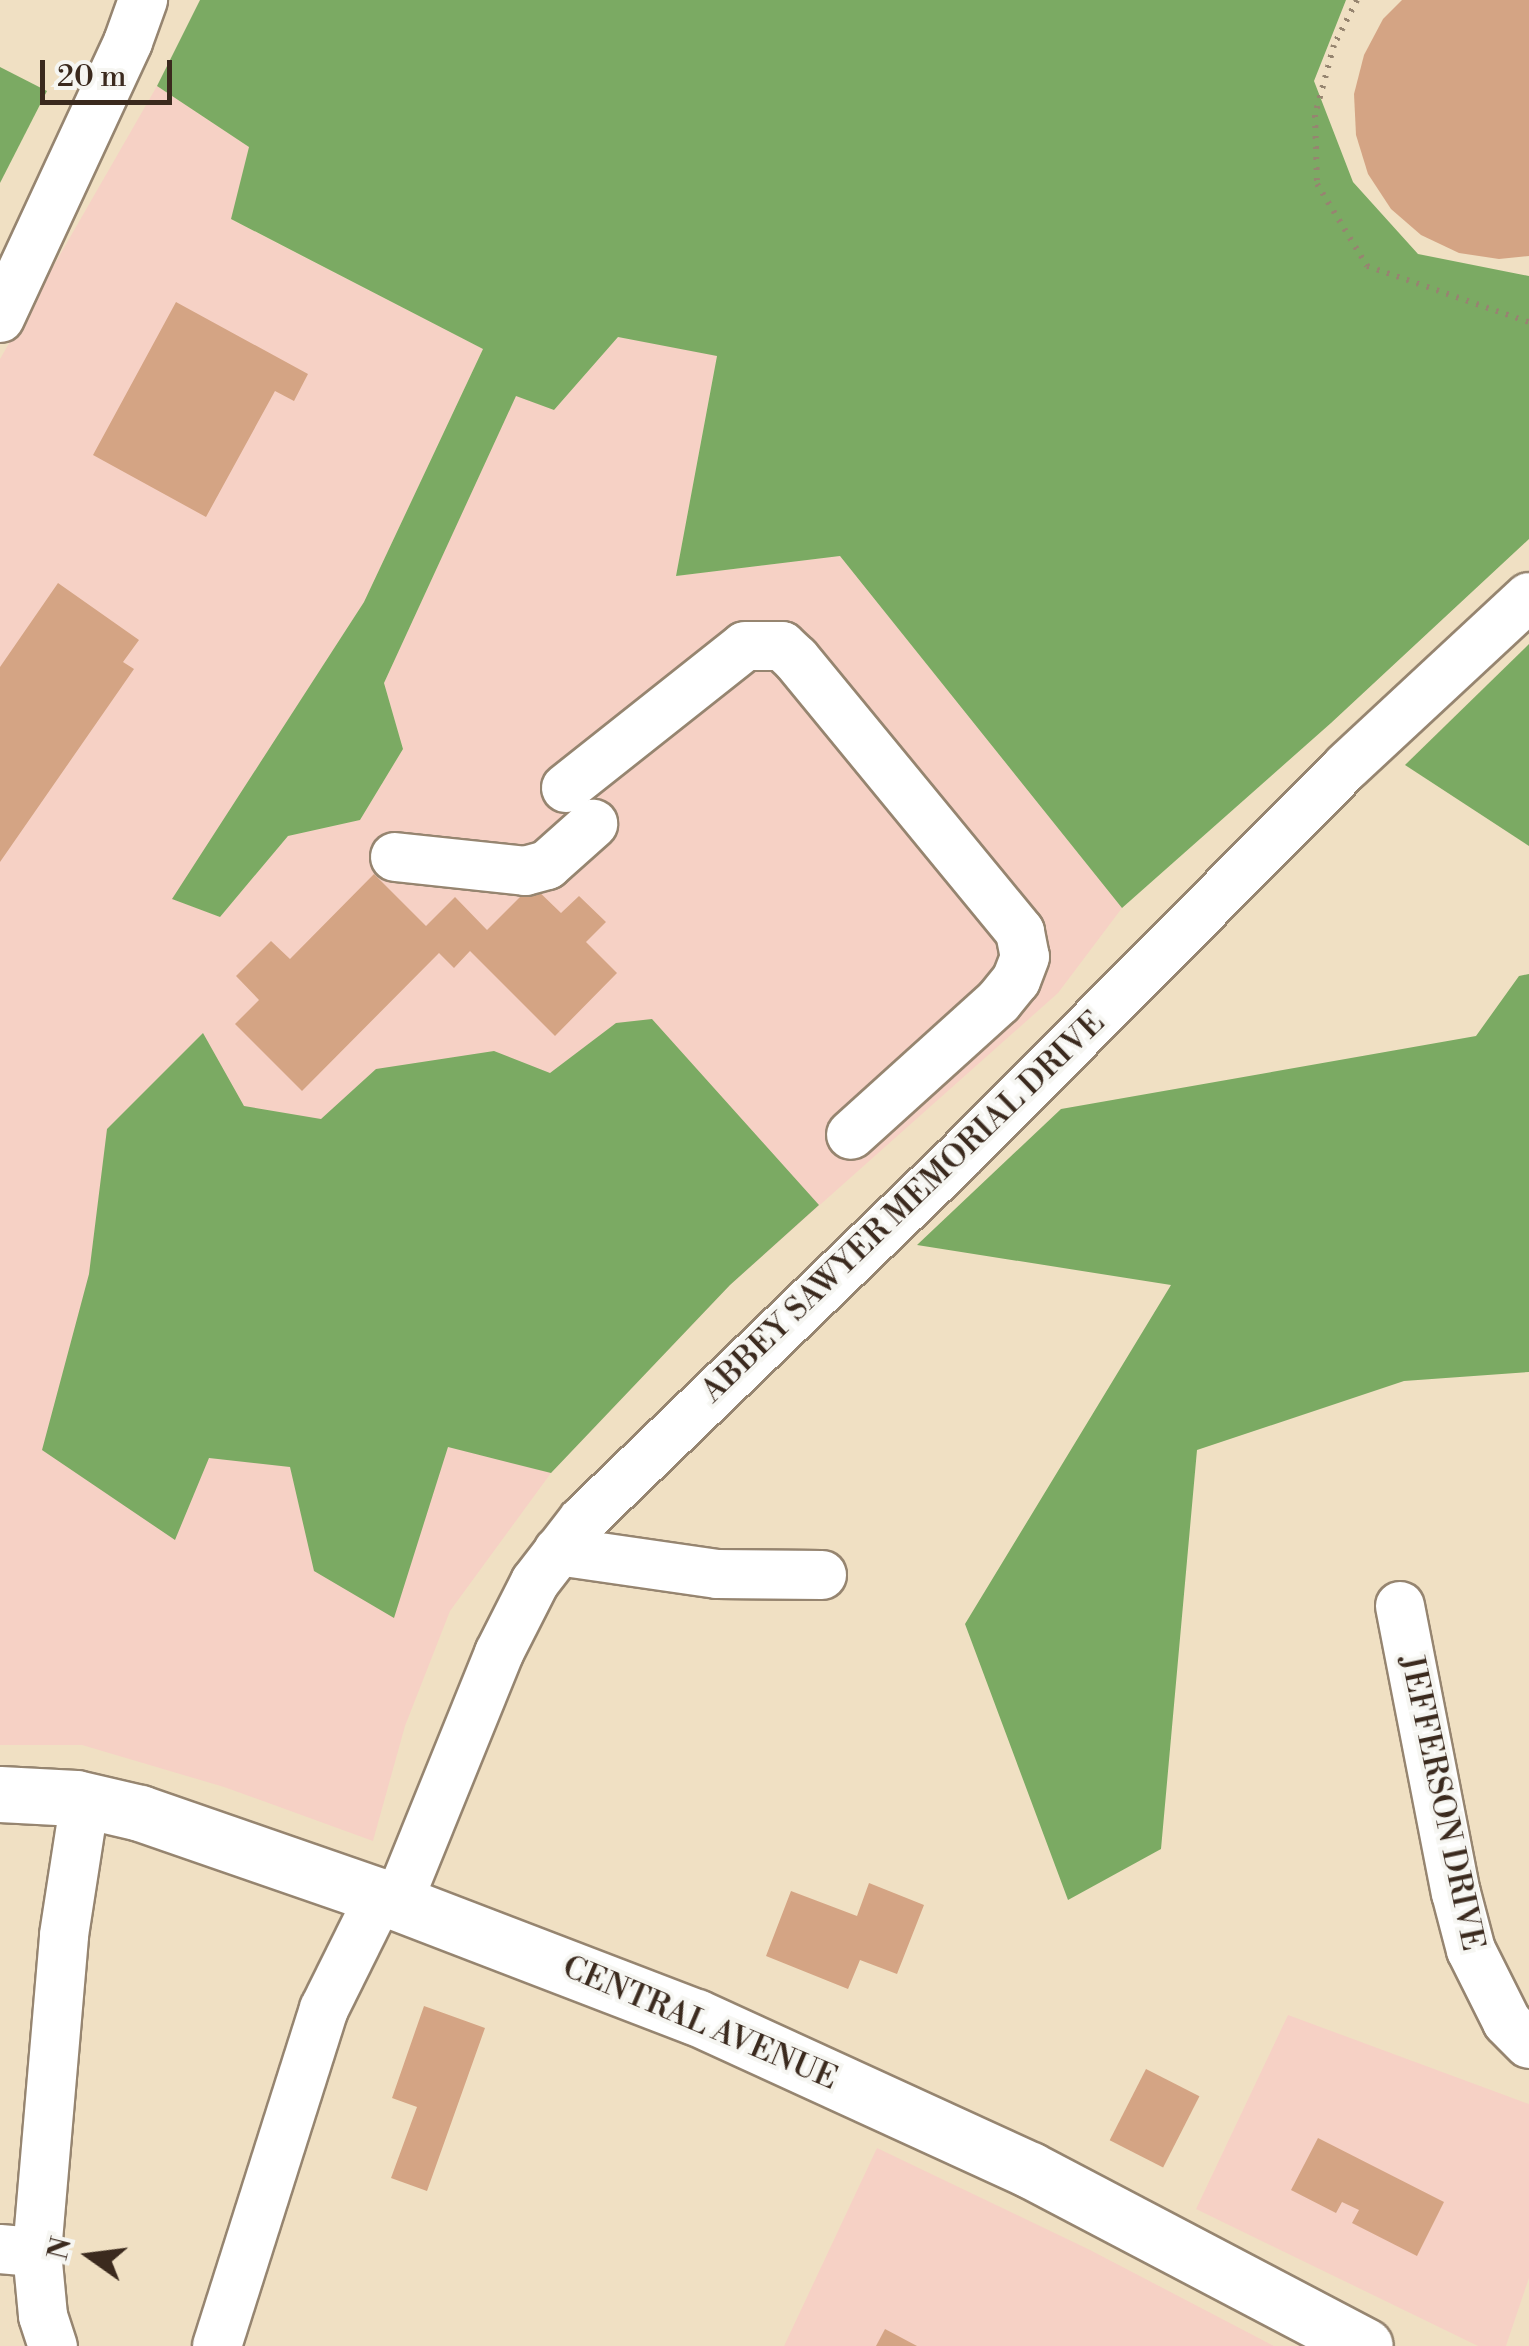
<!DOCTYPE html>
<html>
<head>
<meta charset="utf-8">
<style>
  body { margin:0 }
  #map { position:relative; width:1529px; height:2346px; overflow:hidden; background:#f0e0c3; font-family:"Libre Bodoni",serif }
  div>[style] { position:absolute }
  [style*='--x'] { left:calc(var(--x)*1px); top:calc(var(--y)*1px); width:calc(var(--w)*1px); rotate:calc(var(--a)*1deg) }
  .built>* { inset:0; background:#f6d1c5 }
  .forest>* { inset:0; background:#7baa63 }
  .building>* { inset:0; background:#d4a484; transform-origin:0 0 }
  .path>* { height:6px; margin-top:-3px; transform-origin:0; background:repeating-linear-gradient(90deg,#968570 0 2.5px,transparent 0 10.5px) }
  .roads { filter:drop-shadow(2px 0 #968570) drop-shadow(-2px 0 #968570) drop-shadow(0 2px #968570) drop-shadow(0 -2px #968570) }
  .minor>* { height:48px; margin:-24px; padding:0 24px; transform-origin:24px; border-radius:24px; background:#fff }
  .major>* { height:55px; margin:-27.5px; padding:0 27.5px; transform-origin:27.5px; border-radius:27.5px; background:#fff }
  span { translate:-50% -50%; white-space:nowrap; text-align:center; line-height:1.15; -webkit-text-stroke:8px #f6f6f2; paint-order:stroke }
  .street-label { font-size:32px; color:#3b2a1e }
  .north { position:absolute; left:40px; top:2206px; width:100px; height:100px; -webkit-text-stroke:8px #f6f6f2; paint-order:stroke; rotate:284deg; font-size:28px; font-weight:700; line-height:40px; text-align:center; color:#3b2a1e }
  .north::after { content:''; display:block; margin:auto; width:35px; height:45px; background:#3b2a1e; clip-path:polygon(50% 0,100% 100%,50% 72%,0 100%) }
  .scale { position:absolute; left:40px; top:60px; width:132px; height:45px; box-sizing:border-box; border:5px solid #3b2a1e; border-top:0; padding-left:12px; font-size:30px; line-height:35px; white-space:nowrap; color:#3b2a1e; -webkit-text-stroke:8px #f6f6f2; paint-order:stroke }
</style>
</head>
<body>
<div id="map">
  <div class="built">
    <div style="clip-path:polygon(157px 86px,249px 147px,232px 220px,483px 349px,364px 602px,173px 899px,220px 917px,288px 836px,360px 820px,403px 749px,384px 683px,516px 395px,554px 410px,618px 337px,717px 355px,676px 576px,840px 556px,1122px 908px,1058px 993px,730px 1285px,551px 1473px,450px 1611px,405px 1726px,373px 1841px,224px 1787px,82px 1745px,0 1745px,0 359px)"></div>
    <div style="clip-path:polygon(1288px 2015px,1529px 2104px,1529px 2278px,1506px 2346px,1478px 2346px,1196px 2209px)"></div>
    <div style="clip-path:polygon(877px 2148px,1090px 2250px,1274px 2346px,784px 2346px)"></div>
  </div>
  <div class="forest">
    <div style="clip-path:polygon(200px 0,1346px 0,1314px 81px,1353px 182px,1418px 254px,1529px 276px,1529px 539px,1331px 723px,1122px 908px,840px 556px,676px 576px,717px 356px,618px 337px,554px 410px,516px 396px,384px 683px,403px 749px,360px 820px,288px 836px,220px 917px,172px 899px,364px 602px,483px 349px,231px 219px,249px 147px,157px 86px)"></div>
    <div style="clip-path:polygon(0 67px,47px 91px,0 183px)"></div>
    <div style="clip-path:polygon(1529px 644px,1529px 846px,1405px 765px)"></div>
    <div style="clip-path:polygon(1529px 974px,1529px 1372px,1404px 1381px,1197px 1450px,1161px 1849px,1068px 1900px,965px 1624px,1171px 1285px,917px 1245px,1061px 1109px,1476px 1036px,1519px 976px)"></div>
    <div style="clip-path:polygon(652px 1019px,819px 1205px,730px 1285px,551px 1473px,448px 1447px,394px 1618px,314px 1571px,290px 1467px,209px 1458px,175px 1540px,42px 1450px,89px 1274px,107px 1129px,203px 1033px,244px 1106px,321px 1119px,376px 1069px,494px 1051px,550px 1073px,616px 1023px)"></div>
  </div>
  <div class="building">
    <div style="clip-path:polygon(1402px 0,1529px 0,1529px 256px,1499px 259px,1459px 253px,1421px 235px,1391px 209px,1368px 174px,1356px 135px,1354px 94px,1364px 55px,1383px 19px)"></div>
    <div style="clip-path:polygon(176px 302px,308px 374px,294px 401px,275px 391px,206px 517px,93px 455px)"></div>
    <div style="clip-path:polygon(58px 583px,139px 640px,123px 662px,134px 669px,0 862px,0 667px)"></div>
    <div style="clip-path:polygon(374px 874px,426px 926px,455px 897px,487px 930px,532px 885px,561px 913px,579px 896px,606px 922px,586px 942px,617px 973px,555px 1036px,470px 951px,454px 968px,439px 953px,302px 1091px,235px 1024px,259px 1000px,236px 976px,271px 941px,290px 959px)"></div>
    <div style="clip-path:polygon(869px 1883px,924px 1905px,897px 1974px,860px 1960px,848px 1989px,766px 1956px,791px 1891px,857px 1916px)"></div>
    <div style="clip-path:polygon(424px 2006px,485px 2028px,427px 2191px,391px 2178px,417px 2107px,392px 2098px)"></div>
    <div style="left:1146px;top:2069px;width:60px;height:80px;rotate:27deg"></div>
    <div style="clip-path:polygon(1318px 2138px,1444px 2202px,1417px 2256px,1352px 2223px,1359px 2210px,1342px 2202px,1336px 2213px,1291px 2190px)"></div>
    <div style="clip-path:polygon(885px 2329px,917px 2346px,876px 2346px)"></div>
  </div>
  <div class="path">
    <div style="--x:1357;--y:0;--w:51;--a:117.1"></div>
    <div style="--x:1334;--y:45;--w:73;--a:105.2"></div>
    <div style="--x:1315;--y:115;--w:69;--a:88.3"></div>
    <div style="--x:1317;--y:184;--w:96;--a:58.6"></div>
    <div style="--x:1367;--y:266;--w:171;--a:19.1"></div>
  </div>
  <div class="roads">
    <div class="minor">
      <div style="--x:0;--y:318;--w:304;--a:-65.1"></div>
      <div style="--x:128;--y:42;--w:45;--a:-70.3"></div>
      <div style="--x:566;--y:788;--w:228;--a:-38.4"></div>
      <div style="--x:745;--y:646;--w:37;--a:0"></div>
      <div style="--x:782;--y:646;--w:19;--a:43"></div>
      <div style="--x:796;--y:659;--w:353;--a:50.6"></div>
      <div style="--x:1020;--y:932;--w:25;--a:79"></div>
      <div style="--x:1025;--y:957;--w:25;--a:111"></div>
      <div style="--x:1016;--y:980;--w:28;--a:129"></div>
      <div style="--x:998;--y:1002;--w:198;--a:137.9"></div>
      <div style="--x:395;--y:857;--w:131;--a:6.1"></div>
      <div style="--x:525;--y:871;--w:23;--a:-15"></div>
      <div style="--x:547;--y:865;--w:62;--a:-41.7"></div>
      <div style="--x:558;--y:1551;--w:161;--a:8.2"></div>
      <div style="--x:717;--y:1574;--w:105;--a:0.5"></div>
      <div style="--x:1400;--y:1606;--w:292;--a:79"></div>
      <div style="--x:1456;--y:1893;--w:59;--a:75.3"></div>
      <div style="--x:1471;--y:1950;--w:80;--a:63.4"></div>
      <div style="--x:1507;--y:2022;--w:31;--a:45"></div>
      <div style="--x:398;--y:1902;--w:269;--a:-67.9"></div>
      <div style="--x:499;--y:1653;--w:80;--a:-63.1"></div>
      <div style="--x:535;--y:1582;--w:78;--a:-52.3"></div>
      <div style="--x:583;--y:1520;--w:521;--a:-43.99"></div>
      <div style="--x:958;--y:1158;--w:552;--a:-45.22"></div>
      <div style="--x:1347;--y:766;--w:248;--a:-42.9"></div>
      <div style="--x:0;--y:2249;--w:37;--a:5"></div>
      <div style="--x:37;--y:2252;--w:64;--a:84.6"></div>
      <div style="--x:43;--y:2316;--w:32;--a:72"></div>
      <div style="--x:37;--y:2252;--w:318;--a:-85.1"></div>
      <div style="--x:64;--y:1935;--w:137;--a:-81.2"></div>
      <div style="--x:217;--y:2346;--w:354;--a:-72.4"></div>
      <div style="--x:324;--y:2009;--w:126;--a:-63.6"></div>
    </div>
    <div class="major">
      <div style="--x:0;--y:1794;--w:76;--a:3"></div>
      <div style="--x:76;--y:1798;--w:66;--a:13.2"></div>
      <div style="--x:140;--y:1813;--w:254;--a:19.1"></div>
      <div style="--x:380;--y:1896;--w:338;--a:21"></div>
      <div style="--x:696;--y:2017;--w:367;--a:24.6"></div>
      <div style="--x:1030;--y:2170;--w:378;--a:27.7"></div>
    </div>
  </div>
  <div class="street-label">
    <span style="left:903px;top:1207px;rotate:-44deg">ABBEY SAWYER MEMORIAL DRIVE</span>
    <span style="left:1442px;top:1803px;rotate:78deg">JEFFERSON DRIVE</span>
    <span style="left:700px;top:2023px;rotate:23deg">CENTRAL AVENUE</span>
  </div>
  <div class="north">N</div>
  <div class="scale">20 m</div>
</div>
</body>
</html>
